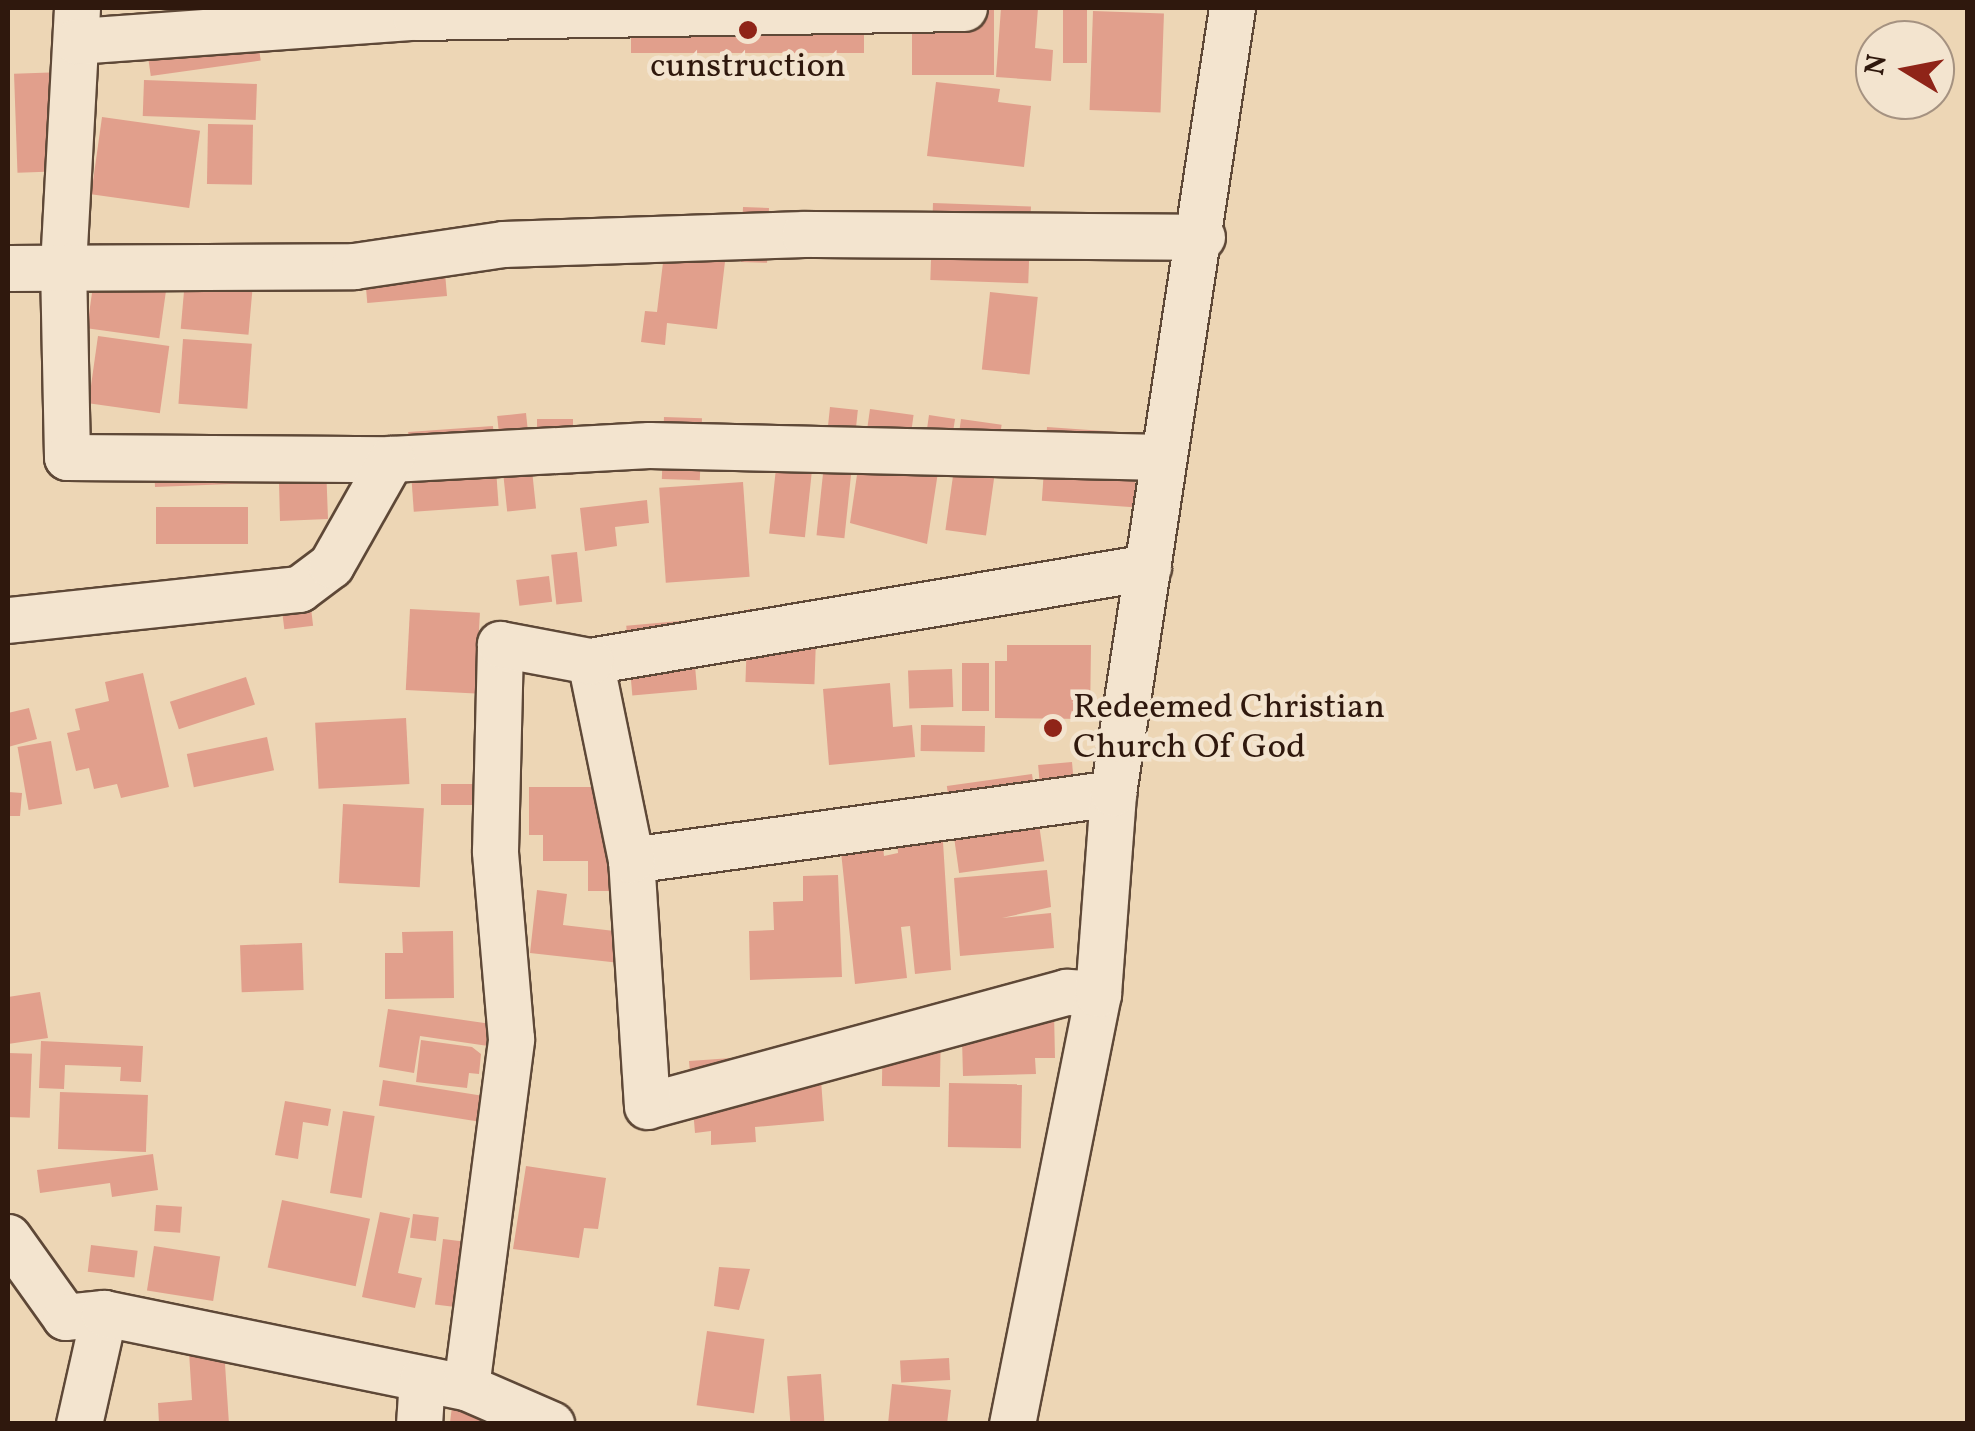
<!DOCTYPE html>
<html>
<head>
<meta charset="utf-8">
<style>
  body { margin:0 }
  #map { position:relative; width:1975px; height:1431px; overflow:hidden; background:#edd6b5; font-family:Vollkorn,serif }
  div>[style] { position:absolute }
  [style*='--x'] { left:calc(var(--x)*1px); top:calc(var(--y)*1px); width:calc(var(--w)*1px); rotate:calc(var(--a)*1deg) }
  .building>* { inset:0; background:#e19f8c; transform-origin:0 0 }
  .roads { filter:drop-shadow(2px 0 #5e4837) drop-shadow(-2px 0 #5e4837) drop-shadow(0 2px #5e4837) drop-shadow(0 -2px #5e4837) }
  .street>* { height:45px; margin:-22.5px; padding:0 22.5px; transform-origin:22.5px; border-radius:22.5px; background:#f3e4cf }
  .dots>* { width:28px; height:28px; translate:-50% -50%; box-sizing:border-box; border:5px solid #f3e4cf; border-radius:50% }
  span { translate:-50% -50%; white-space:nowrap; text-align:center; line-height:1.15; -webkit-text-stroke:9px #f3e4cf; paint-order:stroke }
  .poi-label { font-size:35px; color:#2f180d }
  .left { translate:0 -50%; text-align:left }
  .frame { position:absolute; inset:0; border:10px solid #2f180d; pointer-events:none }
  .north { position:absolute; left:1855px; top:20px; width:100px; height:100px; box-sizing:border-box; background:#f3e4cf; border:2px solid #a59281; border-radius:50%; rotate:280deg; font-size:28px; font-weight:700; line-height:40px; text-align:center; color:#2f180d }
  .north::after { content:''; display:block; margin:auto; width:35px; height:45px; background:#8f2418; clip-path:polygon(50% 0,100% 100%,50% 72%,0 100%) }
</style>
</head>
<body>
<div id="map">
  <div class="building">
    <div style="left:631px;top:8px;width:233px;height:45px"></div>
    <div style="left:912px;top:8px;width:82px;height:67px"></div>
    <div style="clip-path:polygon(1001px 8px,1038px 8px,1035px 48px,1053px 50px,1051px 81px,996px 77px)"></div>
    <div style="left:1063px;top:8px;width:24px;height:55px"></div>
    <div style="left:1093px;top:11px;width:71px;height:99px;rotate:2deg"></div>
    <div style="left:255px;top:20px;width:41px;height:111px;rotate:82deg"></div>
    <div style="left:64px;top:72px;width:99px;height:50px;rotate:88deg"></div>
    <div style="left:144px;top:80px;width:113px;height:36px;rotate:2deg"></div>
    <div style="clip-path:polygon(936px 82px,1000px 89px,998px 102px,1031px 106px,1024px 167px,927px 156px)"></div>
    <div style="left:102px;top:117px;width:99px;height:78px;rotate:8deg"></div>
    <div style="left:208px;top:124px;width:45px;height:60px;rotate:1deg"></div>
    <div style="left:933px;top:203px;width:98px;height:77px;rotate:2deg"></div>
    <div style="left:743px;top:207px;width:26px;height:55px;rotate:2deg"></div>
    <div style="clip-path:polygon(666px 238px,727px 245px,717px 329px,667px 323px,665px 345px,641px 342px,645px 311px,657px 312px)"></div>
    <div style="left:99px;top:243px;width:73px;height:86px;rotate:8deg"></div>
    <div style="left:445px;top:273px;width:23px;height:80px;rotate:85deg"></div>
    <div style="left:185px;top:280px;width:68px;height:49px;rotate:5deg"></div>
    <div style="left:990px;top:292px;width:48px;height:78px;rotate:6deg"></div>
    <div style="left:98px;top:336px;width:72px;height:68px;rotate:8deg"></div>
    <div style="left:183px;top:339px;width:69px;height:65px;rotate:4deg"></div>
    <div style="left:830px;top:407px;width:28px;height:129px;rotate:6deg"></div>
    <div style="left:870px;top:409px;width:44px;height:42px;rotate:8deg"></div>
    <div style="left:526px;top:413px;width:96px;height:29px;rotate:84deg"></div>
    <div style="clip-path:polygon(929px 415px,955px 419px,950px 451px,923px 457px)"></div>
    <div style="left:664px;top:417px;width:38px;height:62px;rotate:2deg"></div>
    <div style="left:537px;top:419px;width:36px;height:56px"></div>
    <div style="left:961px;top:419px;width:41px;height:112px;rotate:8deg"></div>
    <div style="left:493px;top:426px;width:80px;height:85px;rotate:86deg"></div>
    <div style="left:1047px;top:427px;width:92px;height:74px;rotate:4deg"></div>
    <div style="clip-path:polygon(325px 437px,328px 519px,280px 521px,279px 482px,155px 487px,153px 443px)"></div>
    <div style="left:778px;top:449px;width:36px;height:85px;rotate:6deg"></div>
    <div style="clip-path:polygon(859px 461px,938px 472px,927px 544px,850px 523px)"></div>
    <div style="left:743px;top:482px;width:95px;height:84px;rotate:86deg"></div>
    <div style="clip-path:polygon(647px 500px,649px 523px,615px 527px,617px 546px,585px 551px,580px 508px)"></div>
    <div style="left:156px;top:507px;width:92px;height:37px"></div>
    <div style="left:577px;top:552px;width:50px;height:26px;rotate:84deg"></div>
    <div style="left:549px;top:576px;width:26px;height:33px;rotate:83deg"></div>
    <div style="left:308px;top:584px;width:42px;height:29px;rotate:83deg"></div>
    <div style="left:410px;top:609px;width:70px;height:81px;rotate:3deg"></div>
    <div style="left:748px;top:609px;width:69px;height:73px;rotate:2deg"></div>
    <div style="left:691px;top:620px;width:70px;height:65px;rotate:85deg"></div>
    <div style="clip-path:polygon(1007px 645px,1091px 645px,1090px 719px,995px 718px,995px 661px,1007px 661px)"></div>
    <div style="left:962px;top:663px;width:27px;height:48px"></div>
    <div style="left:952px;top:669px;width:38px;height:44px;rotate:88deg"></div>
    <div style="clip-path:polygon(143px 673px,169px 787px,121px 798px,117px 784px,94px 789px,89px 768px,76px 771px,67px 733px,80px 730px,75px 709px,109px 701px,105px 682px)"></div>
    <div style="left:246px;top:677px;width:29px;height:80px;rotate:72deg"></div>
    <div style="clip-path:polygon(890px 683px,893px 727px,912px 725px,915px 757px,829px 765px,823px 689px)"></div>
    <div style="clip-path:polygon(29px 708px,37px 739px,8px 747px,8px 713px)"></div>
    <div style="left:406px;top:718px;width:66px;height:91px;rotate:87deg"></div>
    <div style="left:921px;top:725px;width:64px;height:26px;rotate:1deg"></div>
    <div style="left:267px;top:737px;width:34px;height:82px;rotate:78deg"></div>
    <div style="left:51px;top:741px;width:64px;height:34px;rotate:80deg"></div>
    <div style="left:1072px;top:762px;width:44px;height:34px;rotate:85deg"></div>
    <div style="left:1032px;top:774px;width:88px;height:86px;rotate:82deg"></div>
    <div style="left:441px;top:784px;width:35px;height:21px"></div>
    <div style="clip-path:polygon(529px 787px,617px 787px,617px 891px,588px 891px,588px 861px,543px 861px,543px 835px,529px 835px)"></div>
    <div style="clip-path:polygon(8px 792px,22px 793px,20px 816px,8px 816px)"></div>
    <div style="clip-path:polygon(940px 794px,951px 970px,915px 974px,910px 926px,901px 927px,907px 978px,855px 984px,837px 814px,879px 808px,884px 856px,898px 853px,895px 801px)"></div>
    <div style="left:343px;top:804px;width:81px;height:79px;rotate:3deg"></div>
    <div style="clip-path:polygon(1047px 870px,1051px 907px,1002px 918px,1051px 913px,1054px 948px,960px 956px,954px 878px)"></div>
    <div style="clip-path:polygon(838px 875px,842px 977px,750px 980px,749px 931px,774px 930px,773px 902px,803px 901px,803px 876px)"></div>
    <div style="clip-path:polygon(537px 890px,567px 894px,563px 925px,623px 932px,620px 963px,530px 953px)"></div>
    <div style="clip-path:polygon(453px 931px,454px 998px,385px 999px,385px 953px,403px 953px,402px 932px)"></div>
    <div style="left:302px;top:943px;width:47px;height:62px;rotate:88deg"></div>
    <div style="clip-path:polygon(40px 992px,48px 1038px,8px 1044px,8px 997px)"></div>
    <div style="clip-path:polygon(961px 1003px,1054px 1012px,1055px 1058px,1035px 1058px,1036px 1074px,963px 1076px)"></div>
    <div style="clip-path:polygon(388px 1009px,498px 1025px,495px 1047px,420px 1036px,414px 1073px,379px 1067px)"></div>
    <div style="left:883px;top:1024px;width:58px;height:62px;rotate:1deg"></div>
    <div style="clip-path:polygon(421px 1040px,472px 1047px,481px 1054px,479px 1074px,469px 1073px,467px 1088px,416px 1082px)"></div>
    <div style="clip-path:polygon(41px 1041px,143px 1046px,141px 1082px,120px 1081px,121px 1067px,65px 1065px,64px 1089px,39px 1088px)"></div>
    <div style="clip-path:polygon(819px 1052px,824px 1121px,755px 1127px,756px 1142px,711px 1145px,711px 1131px,695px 1133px,689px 1061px)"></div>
    <div style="left:8px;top:1053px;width:24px;height:64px;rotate:2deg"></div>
    <div style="left:383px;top:1080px;width:102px;height:26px;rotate:9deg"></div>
    <div style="left:949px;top:1083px;width:73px;height:64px;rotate:1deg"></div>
    <div style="left:60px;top:1092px;width:88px;height:57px;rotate:2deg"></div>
    <div style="clip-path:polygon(285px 1101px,331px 1109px,328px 1126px,303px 1122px,298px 1159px,275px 1155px)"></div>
    <div style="left:343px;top:1111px;width:32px;height:83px;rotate:9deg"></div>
    <div style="clip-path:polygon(153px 1154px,158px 1190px,112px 1197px,110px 1183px,40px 1193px,37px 1170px)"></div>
    <div style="clip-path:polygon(526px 1166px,606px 1178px,598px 1229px,584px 1228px,579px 1258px,513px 1249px)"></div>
    <div style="left:282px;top:1200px;width:90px;height:69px;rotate:12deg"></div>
    <div style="left:156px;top:1205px;width:26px;height:26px;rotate:4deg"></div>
    <div style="clip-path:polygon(380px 1212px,410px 1218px,398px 1273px,422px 1278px,415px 1308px,362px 1297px)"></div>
    <div style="left:413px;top:1214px;width:26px;height:24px;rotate:7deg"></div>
    <div style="left:443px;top:1239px;width:41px;height:66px;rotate:7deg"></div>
    <div style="left:91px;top:1245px;width:47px;height:27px;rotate:7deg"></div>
    <div style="left:154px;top:1246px;width:67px;height:45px;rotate:9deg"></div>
    <div style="clip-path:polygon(719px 1267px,750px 1269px,739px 1310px,714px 1306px)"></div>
    <div style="left:707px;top:1331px;width:58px;height:75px;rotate:8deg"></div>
    <div style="clip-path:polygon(224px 1349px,229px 1424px,159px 1424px,158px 1403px,192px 1400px,189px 1352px)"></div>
    <div style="left:949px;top:1358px;width:22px;height:49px;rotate:87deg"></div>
    <div style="left:821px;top:1374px;width:49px;height:34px;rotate:86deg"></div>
    <div style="left:455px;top:1382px;width:32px;height:42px;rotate:7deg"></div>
    <div style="clip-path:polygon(892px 1384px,951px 1390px,947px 1424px,888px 1424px)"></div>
  </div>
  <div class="roads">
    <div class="street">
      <div style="--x:77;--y:8;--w:257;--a:93.1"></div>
      <div style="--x:63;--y:265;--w:192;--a:88.8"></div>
      <div style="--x:67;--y:457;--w:324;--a:0.4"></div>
      <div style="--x:391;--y:459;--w:258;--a:-3.1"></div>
      <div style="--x:649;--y:445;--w:514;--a:1.34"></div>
      <div style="--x:77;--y:41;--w:339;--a:-4.1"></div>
      <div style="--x:415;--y:17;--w:549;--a:-0.94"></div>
      <div style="--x:8;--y:268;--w:346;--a:-0.3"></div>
      <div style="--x:354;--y:266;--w:151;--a:-8.4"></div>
      <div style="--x:503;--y:244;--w:301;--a:-1.9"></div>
      <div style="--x:804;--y:234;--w:398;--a:0.4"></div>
      <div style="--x:8;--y:620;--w:293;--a:-6.1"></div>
      <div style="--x:299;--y:589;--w:40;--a:-37"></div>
      <div style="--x:331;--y:565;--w:122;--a:-60.5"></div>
      <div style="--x:631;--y:860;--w:487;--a:-7.9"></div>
      <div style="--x:1098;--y:994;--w:32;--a:-176"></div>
      <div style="--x:1066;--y:992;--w:434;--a:164.8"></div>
      <div style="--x:647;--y:1106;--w:247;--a:-93.7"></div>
      <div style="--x:631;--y:860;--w:203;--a:-101.6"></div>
      <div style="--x:590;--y:661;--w:566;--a:-9.56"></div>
      <div style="--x:8;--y:1237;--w:98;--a:54.5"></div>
      <div style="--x:65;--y:1317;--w:39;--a:-6"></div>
      <div style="--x:104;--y:1313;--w:114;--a:102.7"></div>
      <div style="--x:104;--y:1313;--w:369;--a:11.6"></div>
      <div style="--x:466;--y:1387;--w:93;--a:23.5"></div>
      <div style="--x:466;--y:1387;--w:351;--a:-82.6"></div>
      <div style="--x:511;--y:1039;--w:189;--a:-94.9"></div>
      <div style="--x:495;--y:851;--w:207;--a:-88.6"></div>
      <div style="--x:500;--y:644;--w:92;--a:10.7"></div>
      <div style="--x:419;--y:1424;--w:45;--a:-86.2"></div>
      <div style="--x:1012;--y:1424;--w:439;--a:-78.7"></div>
      <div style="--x:1098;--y:994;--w:202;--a:-85.7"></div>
      <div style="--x:1113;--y:793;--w:794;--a:-81.38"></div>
    </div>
  </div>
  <div class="dots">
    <div style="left:748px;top:30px;background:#8f2418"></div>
    <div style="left:1053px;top:728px;background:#8f2418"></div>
  </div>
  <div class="poi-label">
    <span style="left:748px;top:67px">cunstruction</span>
    <span class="left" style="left:1073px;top:728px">Redeemed Christian<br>Church Of God</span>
  </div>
  <div class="frame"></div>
  <div class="north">N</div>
</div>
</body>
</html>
